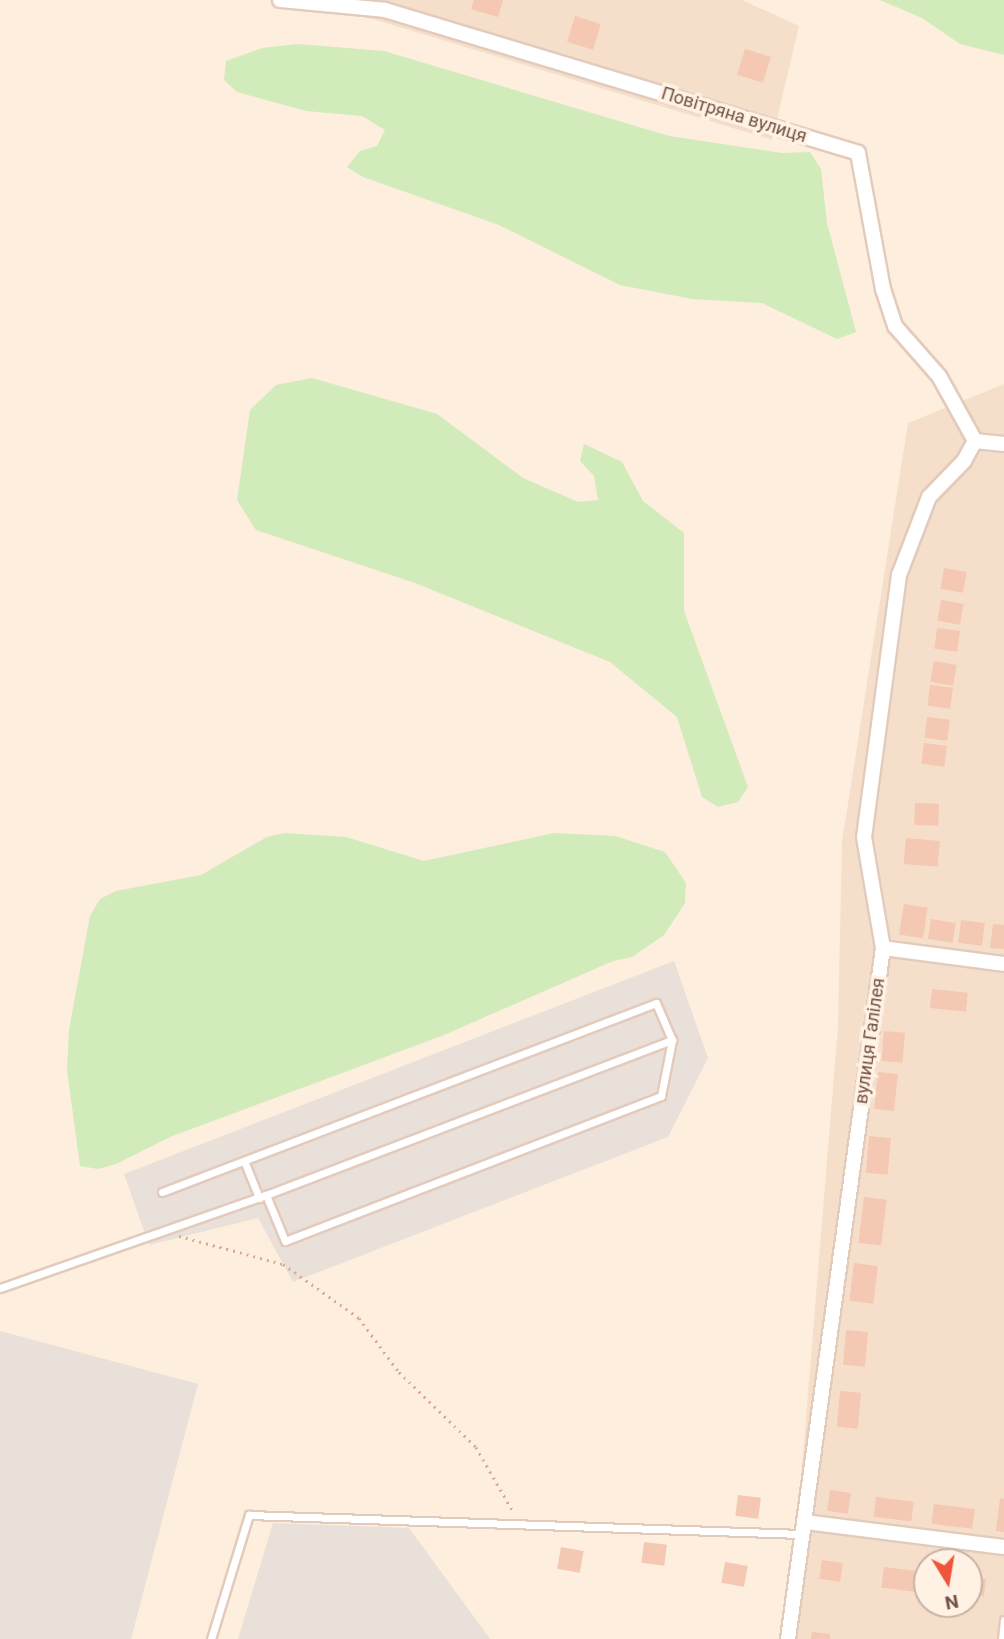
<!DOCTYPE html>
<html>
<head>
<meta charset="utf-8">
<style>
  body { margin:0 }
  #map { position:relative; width:1004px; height:1639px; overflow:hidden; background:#fdeedd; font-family:Roboto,sans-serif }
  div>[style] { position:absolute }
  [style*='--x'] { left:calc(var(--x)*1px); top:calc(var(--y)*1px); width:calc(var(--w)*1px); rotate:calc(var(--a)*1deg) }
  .residential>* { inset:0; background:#f5dfcb }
  .industrial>* { inset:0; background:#eae0da }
  .green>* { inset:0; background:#d2ebbb }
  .building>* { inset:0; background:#f4c8b3; transform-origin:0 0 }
  .path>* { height:2.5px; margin-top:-1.25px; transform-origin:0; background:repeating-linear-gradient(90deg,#d8ab97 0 2px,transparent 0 7px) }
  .roads { filter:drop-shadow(2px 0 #e3cbbc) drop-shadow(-2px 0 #e3cbbc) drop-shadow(0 2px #e3cbbc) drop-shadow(0 -2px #e3cbbc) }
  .lane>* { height:7px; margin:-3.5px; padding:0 3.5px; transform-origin:3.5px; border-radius:3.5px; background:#fff }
  .street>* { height:14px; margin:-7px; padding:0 7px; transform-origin:7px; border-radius:7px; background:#fff }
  span { translate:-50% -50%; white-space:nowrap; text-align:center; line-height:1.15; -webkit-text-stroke:7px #fff2e4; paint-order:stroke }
  .street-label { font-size:18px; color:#735245 }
  .north { position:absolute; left:913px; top:1548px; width:70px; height:70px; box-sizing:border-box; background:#fff2e4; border:2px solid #c7b2a4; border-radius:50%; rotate:169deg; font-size:19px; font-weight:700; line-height:28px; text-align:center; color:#735245 }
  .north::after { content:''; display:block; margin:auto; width:24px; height:32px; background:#ef553a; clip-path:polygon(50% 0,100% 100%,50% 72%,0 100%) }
</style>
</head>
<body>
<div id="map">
  <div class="residential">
    <div style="clip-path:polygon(288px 0,742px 0,799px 26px,772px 140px,376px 20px)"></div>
    <div style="clip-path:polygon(evenodd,1004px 384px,1004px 1639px,788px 1639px,838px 1026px,842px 842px,908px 423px,1004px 384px,927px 1562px,969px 1562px,969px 1604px,927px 1604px,927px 1562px)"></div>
  </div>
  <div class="industrial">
    <div style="clip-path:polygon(674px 961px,708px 1058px,668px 1137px,293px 1282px,258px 1218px,149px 1245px,124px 1174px)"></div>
    <div style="clip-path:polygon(0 1331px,198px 1384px,131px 1639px,0 1639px)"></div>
    <div style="clip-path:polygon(273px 1523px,409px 1528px,490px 1639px,238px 1639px)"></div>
  </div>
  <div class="green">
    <div style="clip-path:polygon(880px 0,1004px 0,1004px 55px,960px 44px,922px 18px)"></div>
    <div style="clip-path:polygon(298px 44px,384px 51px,669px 136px,782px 153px,810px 152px,821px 169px,827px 223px,856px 332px,837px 339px,762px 303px,692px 299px,620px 285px,499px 225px,363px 177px,347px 167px,360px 151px,377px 146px,385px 130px,362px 116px,306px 111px,237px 92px,224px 80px,226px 61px,262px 48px)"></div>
    <div style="clip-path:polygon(312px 378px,437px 414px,523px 478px,578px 502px,598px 500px,594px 476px,580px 461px,584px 444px,622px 462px,643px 501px,684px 533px,684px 611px,748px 787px,738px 802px,718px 807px,702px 797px,677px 717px,610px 662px,415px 583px,256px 530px,237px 500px,250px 410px,276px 385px)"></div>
    <div style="clip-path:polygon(284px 833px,346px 837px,424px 861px,554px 833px,615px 836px,665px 852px,686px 883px,685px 903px,664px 935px,632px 957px,613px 961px,444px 1035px,170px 1137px,116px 1164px,98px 1169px,80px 1166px,67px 1070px,69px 1030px,90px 916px,100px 899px,116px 891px,201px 875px,267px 837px)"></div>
  </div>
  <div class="building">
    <div style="clip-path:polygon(474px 0,503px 0,498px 17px,471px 9px)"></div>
    <div style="left:575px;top:16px;width:27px;height:27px;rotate:17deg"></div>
    <div style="left:745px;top:49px;width:27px;height:27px;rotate:17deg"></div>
    <div style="left:944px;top:568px;width:23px;height:21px;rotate:10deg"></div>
    <div style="left:941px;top:600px;width:23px;height:21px;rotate:10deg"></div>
    <div style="left:937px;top:628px;width:23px;height:21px;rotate:7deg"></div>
    <div style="left:934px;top:661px;width:23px;height:21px;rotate:10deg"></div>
    <div style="left:930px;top:685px;width:23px;height:21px;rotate:7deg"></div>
    <div style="left:927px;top:717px;width:23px;height:21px;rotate:7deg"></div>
    <div style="left:924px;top:743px;width:23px;height:21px;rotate:7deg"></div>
    <div style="left:915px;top:803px;width:24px;height:22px;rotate:2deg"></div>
    <div style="left:906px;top:838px;width:34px;height:26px;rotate:5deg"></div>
    <div style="left:904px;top:904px;width:24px;height:31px;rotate:9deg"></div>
    <div style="left:931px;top:919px;width:25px;height:20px;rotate:9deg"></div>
    <div style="left:961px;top:920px;width:24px;height:23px;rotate:7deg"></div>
    <div style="clip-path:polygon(993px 924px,1004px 925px,1004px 949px,990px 948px)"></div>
    <div style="left:932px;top:989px;width:36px;height:19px;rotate:6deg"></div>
    <div style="left:884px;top:1031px;width:21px;height:30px;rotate:5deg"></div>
    <div style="left:878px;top:1072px;width:20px;height:37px;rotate:6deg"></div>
    <div style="left:869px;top:1136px;width:22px;height:37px;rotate:5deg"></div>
    <div style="left:864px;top:1197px;width:23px;height:46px;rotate:7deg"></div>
    <div style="left:854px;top:1263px;width:24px;height:38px;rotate:7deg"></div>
    <div style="left:846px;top:1330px;width:22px;height:35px;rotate:5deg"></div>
    <div style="left:840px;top:1391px;width:21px;height:36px;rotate:5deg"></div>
    <div style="left:830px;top:1490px;width:21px;height:21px;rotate:8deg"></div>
    <div style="left:738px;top:1495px;width:23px;height:21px;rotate:7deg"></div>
    <div style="left:876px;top:1497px;width:38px;height:20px;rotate:7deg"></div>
    <div style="clip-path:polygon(1000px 1498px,1004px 1499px,1004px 1532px,996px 1531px)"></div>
    <div style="left:934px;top:1504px;width:41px;height:20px;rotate:7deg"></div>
    <div style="left:644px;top:1542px;width:23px;height:21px;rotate:7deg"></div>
    <div style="left:561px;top:1547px;width:23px;height:22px;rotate:10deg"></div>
    <div style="left:822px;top:1560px;width:21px;height:19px;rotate:8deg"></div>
    <div style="left:725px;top:1562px;width:23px;height:21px;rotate:10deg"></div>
    <div style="left:884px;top:1567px;width:43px;height:21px;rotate:7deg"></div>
    <div style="clip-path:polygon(969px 1577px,986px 1579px,984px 1596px,969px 1595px)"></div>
    <div style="clip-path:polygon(812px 1632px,830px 1634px,830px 1639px,811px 1639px)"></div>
  </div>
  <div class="path">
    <div style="--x:179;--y:1236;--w:108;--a:15.1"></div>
    <div style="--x:283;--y:1264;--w:93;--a:35.4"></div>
    <div style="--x:359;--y:1318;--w:67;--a:53.5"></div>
    <div style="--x:399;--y:1372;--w:107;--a:44.2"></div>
    <div style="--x:476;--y:1447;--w:76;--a:60.1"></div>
  </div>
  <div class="roads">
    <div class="lane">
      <div style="--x:245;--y:1163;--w:38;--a:68"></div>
      <div style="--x:162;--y:1192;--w:529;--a:-20.94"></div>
      <div style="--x:656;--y:1003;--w:40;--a:66.6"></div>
      <div style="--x:672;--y:1040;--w:57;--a:101.1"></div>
      <div style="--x:661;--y:1096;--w:403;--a:158.9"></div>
      <div style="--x:285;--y:1241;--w:50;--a:-112.4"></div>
      <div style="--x:0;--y:1288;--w:282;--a:-19.3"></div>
      <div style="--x:266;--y:1195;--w:435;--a:-20.9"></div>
      <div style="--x:211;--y:1639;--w:130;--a:-73"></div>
      <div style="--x:249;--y:1515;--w:553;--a:1.97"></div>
      <div style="--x:1002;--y:1639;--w:19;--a:-84"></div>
    </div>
    <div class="street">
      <div style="--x:280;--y:0;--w:105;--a:5.4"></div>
      <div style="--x:385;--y:10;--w:494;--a:16.8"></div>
      <div style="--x:858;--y:153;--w:138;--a:79.6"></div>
      <div style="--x:883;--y:289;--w:39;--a:72"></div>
      <div style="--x:895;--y:326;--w:67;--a:48.7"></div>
      <div style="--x:939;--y:376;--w:74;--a:61"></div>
      <div style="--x:975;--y:441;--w:23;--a:119"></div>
      <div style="--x:964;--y:461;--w:50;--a:134.2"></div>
      <div style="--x:929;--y:497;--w:84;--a:111"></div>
      <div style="--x:899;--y:575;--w:264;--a:97.6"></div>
      <div style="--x:864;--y:837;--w:113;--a:80.3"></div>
      <div style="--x:883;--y:948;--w:697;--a:97.83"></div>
      <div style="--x:975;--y:441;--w:29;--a:6"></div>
      <div style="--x:883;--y:948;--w:122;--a:7.5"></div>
      <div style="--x:805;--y:1522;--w:201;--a:7.2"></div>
    </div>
  </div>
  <div class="street-label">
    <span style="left:734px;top:115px;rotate:17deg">Повітряна вулиця</span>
    <span style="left:870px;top:1041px;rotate:-82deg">вулиця Галілея</span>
  </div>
  <div class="north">N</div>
</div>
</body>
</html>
